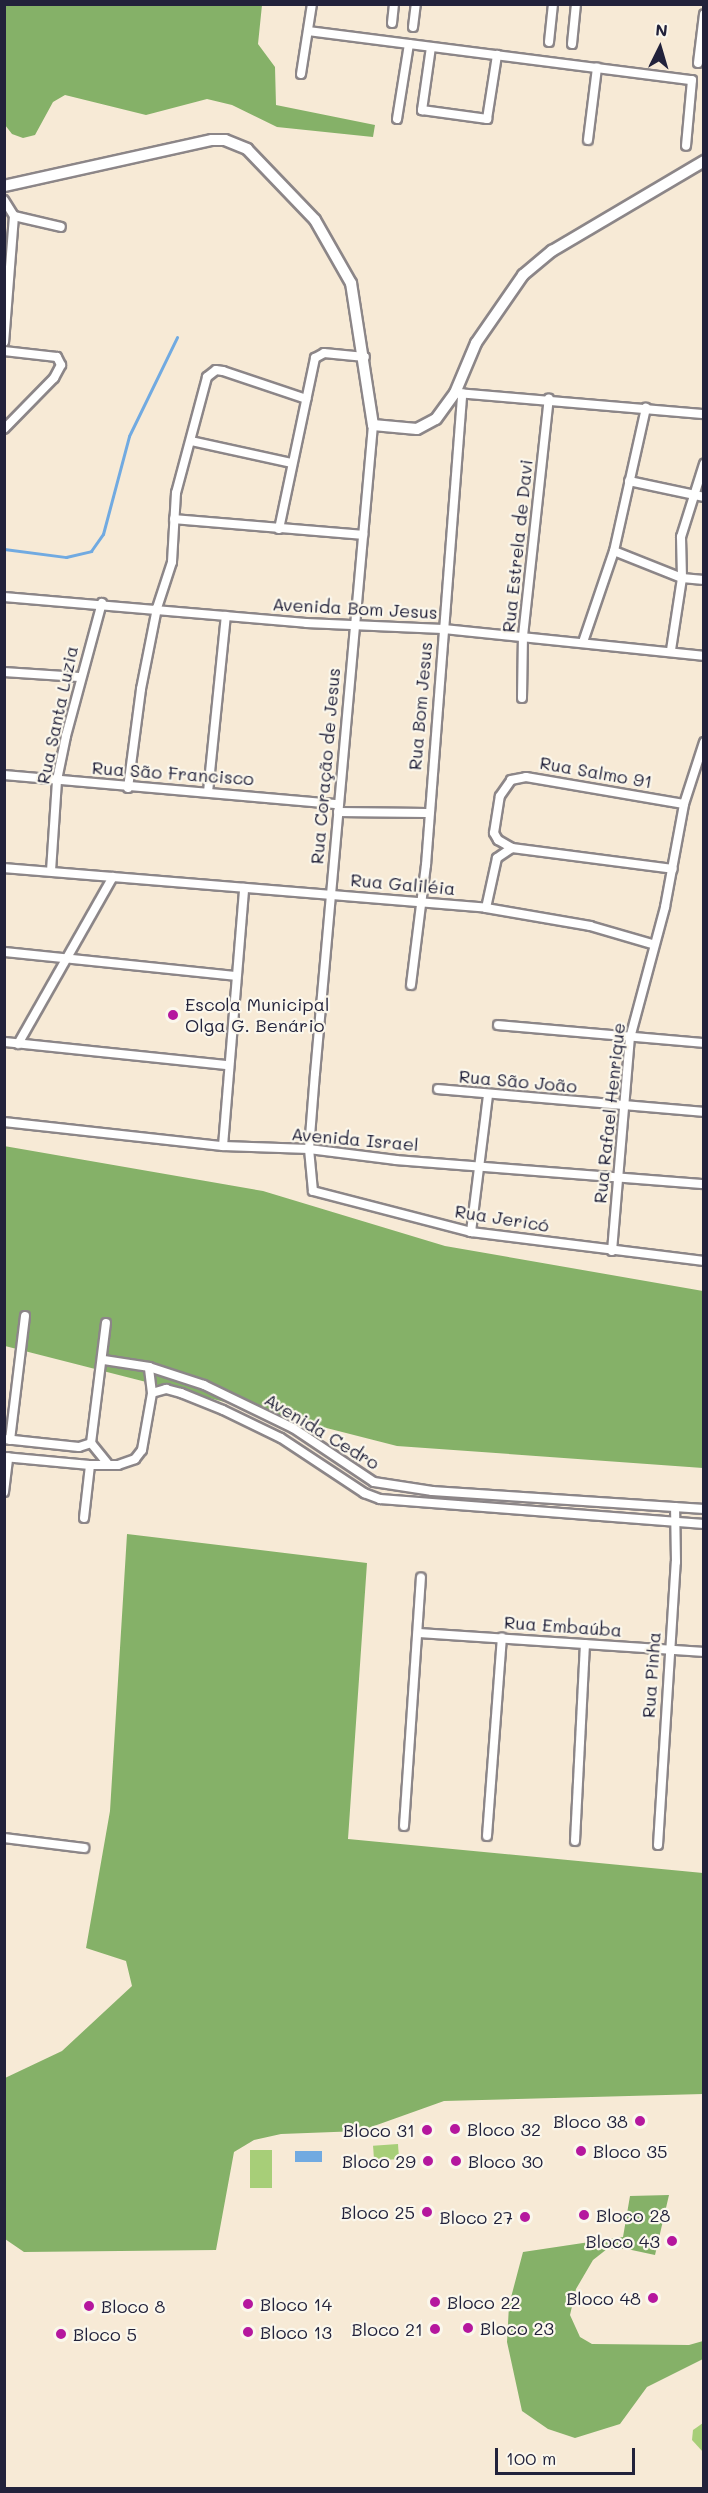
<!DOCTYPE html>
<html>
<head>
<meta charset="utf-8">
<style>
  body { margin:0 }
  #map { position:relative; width:708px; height:2493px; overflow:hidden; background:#f7ead6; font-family:Mali,sans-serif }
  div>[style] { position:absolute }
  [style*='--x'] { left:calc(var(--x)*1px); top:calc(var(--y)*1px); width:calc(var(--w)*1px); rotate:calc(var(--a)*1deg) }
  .green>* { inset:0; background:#a7ce78; transform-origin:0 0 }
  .forest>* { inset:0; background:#85b168 }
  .water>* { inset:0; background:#71aae1; transform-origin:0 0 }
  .stream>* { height:3px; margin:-1.5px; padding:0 1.5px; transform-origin:1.5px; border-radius:1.5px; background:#71aae1 }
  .roads { filter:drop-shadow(2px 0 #8c8688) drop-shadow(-2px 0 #8c8688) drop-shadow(0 2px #8c8688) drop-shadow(0 -2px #8c8688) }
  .minor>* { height:8px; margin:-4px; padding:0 4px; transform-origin:4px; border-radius:4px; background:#fff }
  .tertiary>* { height:10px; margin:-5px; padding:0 5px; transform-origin:5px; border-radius:5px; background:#fff }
  .dots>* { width:16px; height:16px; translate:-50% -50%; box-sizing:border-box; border:3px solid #fbf7ec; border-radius:50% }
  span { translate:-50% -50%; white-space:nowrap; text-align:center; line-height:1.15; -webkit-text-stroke:4.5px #fbf7ec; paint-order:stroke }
  .street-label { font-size:18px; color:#22223b }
  .poi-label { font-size:18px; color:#22223b }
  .left { translate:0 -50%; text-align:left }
  .right { translate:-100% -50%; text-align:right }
  .frame { position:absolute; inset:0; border:6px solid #22223b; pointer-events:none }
  .north { position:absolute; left:630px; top:18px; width:60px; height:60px; -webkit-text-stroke:4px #fbf7ec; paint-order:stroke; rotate:5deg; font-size:16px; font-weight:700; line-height:24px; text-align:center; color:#22223b }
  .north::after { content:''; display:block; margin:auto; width:21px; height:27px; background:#22223b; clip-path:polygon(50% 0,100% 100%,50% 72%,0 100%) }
  .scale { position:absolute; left:495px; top:2448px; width:140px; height:27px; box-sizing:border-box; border:3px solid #22223b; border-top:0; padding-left:8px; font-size:18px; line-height:21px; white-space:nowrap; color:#22223b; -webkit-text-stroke:4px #fbf7ec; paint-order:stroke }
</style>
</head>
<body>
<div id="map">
  <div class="green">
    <div style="left:398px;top:2144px;width:15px;height:25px;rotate:86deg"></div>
    <div style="left:250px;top:2150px;width:22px;height:38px"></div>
    <div style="clip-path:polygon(703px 2423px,704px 2423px,703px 2452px,692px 2440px,693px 2430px)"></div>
  </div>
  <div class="forest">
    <div style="clip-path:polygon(4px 5px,262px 5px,258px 44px,275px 67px,276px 105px,375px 125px,373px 137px,277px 127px,232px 105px,207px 99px,146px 115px,65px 95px,53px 102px,35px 135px,23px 138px,12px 134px,5px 125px)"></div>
    <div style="clip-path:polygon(4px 1146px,263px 1191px,445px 1246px,703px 1291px,703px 1468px,397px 1446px,5px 1346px)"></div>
    <div style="clip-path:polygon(127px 1534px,367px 1563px,348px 1839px,703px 1873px,703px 2094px,444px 2101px,360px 2131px,281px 2134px,254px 2140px,234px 2152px,216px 2250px,24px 2252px,5px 2239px,5px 2078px,62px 2051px,132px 1986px,126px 1961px,86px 1948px,110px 1811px)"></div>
    <div style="clip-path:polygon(669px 2195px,655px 2255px,627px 2249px,607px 2249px,593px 2260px,576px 2289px,570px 2315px,580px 2337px,592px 2344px,689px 2345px,703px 2341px,703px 2359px,647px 2387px,620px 2424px,575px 2438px,548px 2429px,522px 2411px,507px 2342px,509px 2305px,523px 2252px,623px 2237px,630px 2196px)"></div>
  </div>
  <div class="water">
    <div style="left:322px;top:2151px;width:11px;height:27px;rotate:90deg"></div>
  </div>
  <div class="stream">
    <div style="--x:4;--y:549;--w:63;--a:7.4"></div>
    <div style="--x:66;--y:557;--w:26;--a:-13"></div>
    <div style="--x:91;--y:551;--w:21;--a:-55"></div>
    <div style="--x:103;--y:534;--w:101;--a:-75.1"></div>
    <div style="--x:129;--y:436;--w:110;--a:-64.1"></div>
  </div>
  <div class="roads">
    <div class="minor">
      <div style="--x:392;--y:23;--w:19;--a:-84"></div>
      <div style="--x:413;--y:27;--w:23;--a:-83"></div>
      <div style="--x:308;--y:31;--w:387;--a:7.3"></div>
      <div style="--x:692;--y:80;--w:66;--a:95.2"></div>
      <div style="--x:549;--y:42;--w:38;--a:-84"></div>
      <div style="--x:572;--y:44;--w:40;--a:-84.3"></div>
      <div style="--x:431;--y:47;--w:64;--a:98.1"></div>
      <div style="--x:422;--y:110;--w:66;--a:7.9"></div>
      <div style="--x:487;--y:119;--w:65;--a:-81.1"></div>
      <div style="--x:698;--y:63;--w:49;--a:-83"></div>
      <div style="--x:301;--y:74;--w:71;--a:-81.1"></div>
      <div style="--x:397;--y:119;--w:76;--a:-80.9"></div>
      <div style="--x:588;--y:140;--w:73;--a:-82.9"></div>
      <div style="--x:4;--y:200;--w:19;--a:58"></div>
      <div style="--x:14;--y:216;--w:126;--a:94.5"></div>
      <div style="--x:14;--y:216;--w:48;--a:13.2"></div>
      <div style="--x:4;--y:351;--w:53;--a:6.5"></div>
      <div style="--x:57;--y:357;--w:9;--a:63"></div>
      <div style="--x:61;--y:365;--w:15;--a:118"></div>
      <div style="--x:54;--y:378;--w:71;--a:134.4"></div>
      <div style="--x:458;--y:393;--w:247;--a:4.9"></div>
      <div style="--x:373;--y:425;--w:651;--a:95.11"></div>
      <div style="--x:315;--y:1073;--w:76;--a:94.5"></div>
      <div style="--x:309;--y:1149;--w:42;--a:84.6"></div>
      <div style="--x:313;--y:1191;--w:163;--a:14.5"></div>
      <div style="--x:471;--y:1232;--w:235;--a:7.1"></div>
      <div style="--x:191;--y:441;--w:103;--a:12.3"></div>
      <div style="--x:629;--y:481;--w:77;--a:12"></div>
      <div style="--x:174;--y:519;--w:190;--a:4.8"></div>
      <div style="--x:279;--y:529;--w:175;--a:-78.1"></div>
      <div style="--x:315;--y:358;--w:10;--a:-29"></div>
      <div style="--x:324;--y:353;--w:41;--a:5.6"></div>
      <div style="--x:614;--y:551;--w:73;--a:21.7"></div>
      <div style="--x:682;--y:578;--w:22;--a:5"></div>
      <div style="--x:4;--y:597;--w:303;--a:4.9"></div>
      <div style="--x:306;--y:623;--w:137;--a:2.5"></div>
      <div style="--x:443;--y:629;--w:262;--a:5.9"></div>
      <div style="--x:583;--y:642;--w:96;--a:-71.2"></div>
      <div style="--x:614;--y:551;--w:147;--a:-77.4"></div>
      <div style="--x:671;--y:650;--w:73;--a:-81.3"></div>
      <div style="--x:682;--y:578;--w:41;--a:-91.4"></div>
      <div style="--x:681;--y:537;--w:77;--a:-72.5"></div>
      <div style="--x:4;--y:672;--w:75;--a:3.8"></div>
      <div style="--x:522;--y:698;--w:62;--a:-89.1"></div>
      <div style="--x:523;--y:636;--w:239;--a:-83.8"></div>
      <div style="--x:4;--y:775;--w:335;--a:5"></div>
      <div style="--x:128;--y:788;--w:100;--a:-82.5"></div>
      <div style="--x:141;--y:689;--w:83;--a:-78.8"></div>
      <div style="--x:157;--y:608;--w:48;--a:-71.9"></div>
      <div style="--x:172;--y:562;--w:69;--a:-86.7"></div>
      <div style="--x:176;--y:493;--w:120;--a:-75"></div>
      <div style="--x:207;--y:377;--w:11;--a:-38"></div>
      <div style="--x:216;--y:370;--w:7;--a:8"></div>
      <div style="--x:223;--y:371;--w:88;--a:18.6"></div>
      <div style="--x:208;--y:792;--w:177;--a:-84.2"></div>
      <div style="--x:338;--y:812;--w:89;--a:0.6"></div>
      <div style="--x:512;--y:848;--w:16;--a:-150"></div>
      <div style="--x:498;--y:840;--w:8;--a:-120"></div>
      <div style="--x:494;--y:833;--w:37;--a:-81"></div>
      <div style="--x:500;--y:796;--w:19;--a:-55"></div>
      <div style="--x:511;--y:780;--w:15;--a:-11"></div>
      <div style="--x:526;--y:777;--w:160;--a:9.7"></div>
      <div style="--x:4;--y:868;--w:484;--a:4.7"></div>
      <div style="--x:486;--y:908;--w:106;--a:9.8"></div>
      <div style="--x:590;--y:926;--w:65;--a:16.2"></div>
      <div style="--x:51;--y:871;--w:91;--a:-86.2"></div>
      <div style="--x:57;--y:780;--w:45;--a:-78.4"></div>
      <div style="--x:66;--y:736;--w:138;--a:-74.9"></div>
      <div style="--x:486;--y:908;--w:51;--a:-77.6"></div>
      <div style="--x:497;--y:858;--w:18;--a:-34"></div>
      <div style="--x:512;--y:848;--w:162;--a:7.4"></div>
      <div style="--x:4;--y:952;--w:233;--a:5.9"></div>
      <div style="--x:411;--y:985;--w:121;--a:-82.9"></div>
      <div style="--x:426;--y:865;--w:473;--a:-85.6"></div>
      <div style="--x:498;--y:1025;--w:207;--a:5"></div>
      <div style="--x:4;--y:1042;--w:224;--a:5.9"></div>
      <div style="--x:18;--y:1044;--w:192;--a:-60.4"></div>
      <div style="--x:438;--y:1089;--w:267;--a:4.9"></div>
      <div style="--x:4;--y:1122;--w:220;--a:6.3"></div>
      <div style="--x:223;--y:1146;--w:86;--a:2"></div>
      <div style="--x:309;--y:1149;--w:88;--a:7.2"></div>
      <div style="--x:396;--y:1160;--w:309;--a:4.5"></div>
      <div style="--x:223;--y:1146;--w:259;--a:-85.3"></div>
      <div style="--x:471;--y:1232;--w:137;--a:-82.9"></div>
      <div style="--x:612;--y:1251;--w:214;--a:-85.2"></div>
      <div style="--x:630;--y:1038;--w:136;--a:-75"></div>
      <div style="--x:665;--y:907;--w:105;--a:-79.5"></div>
      <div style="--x:684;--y:804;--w:65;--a:-72.1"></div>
      <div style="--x:104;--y:1360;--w:46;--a:8.8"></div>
      <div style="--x:149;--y:1367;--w:58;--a:18.1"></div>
      <div style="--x:204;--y:1385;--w:99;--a:25.8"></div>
      <div style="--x:293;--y:1428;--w:97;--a:33.7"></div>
      <div style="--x:374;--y:1482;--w:59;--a:8.8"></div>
      <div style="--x:432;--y:1491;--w:273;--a:3.8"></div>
      <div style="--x:152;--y:1393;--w:15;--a:-16"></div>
      <div style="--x:166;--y:1389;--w:16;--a:15"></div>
      <div style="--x:181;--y:1393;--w:45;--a:22"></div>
      <div style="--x:223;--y:1410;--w:64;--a:25.8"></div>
      <div style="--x:281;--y:1438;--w:100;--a:33.5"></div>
      <div style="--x:364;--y:1493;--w:17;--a:21"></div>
      <div style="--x:380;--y:1499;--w:325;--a:4.4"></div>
      <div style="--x:4;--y:1439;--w:75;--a:6.1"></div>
      <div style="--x:79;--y:1447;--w:13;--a:-18"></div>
      <div style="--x:91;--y:1443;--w:121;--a:-82.9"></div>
      <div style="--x:10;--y:1440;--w:125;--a:-83.1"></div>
      <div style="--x:91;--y:1443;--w:28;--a:51"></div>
      <div style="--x:4;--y:1457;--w:86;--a:5.3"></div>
      <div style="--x:90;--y:1465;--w:28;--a:0"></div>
      <div style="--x:118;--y:1465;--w:18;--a:-19"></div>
      <div style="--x:135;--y:1459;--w:11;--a:-52"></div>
      <div style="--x:142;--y:1450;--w:58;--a:-80"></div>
      <div style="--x:152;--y:1393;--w:26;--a:-97"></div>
      <div style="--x:4;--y:1492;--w:35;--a:-83"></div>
      <div style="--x:84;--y:1518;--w:53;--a:-83.5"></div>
      <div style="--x:419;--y:1633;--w:286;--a:3.8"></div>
      <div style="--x:404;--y:1826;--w:249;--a:-86.1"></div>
      <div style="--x:487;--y:1836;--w:199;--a:-85.7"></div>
      <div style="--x:4;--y:1838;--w:81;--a:7.1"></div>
      <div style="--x:575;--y:1841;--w:197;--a:-87.1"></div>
      <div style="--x:658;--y:1845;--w:284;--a:-86.4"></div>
      <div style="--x:676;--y:1562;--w:55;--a:-91"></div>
    </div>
    <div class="tertiary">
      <div style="--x:4;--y:186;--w:213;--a:-12.5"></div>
      <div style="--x:212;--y:140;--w:13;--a:0"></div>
      <div style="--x:225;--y:140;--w:24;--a:22"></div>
      <div style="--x:247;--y:149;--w:98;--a:46.2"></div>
      <div style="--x:315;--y:220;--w:73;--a:60.3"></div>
      <div style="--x:351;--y:283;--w:144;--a:81.2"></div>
      <div style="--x:373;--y:425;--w:44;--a:5.2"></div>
      <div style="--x:417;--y:429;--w:21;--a:-28"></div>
      <div style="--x:436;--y:419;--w:32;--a:-54"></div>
      <div style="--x:455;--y:393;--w:54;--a:-67.2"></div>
      <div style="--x:476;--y:343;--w:83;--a:-55.3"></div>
      <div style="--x:523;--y:275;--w:38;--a:-40"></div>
      <div style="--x:552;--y:251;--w:177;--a:-30.6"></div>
    </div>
  </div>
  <div class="dots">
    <div style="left:173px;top:1015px;background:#b5179e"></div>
    <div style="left:640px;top:2121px;background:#b5179e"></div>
    <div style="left:455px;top:2129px;background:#b5179e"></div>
    <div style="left:427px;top:2130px;background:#b5179e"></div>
    <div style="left:581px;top:2151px;background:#b5179e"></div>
    <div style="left:428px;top:2161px;background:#b5179e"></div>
    <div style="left:456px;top:2161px;background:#b5179e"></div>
    <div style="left:427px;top:2212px;background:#b5179e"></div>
    <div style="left:584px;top:2215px;background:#b5179e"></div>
    <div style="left:525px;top:2217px;background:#b5179e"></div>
    <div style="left:672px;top:2241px;background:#b5179e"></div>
    <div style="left:653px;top:2298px;background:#b5179e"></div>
    <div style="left:435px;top:2302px;background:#b5179e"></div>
    <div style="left:248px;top:2304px;background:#b5179e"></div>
    <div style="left:89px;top:2306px;background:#b5179e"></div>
    <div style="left:468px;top:2328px;background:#b5179e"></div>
    <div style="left:435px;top:2329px;background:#b5179e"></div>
    <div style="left:248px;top:2332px;background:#b5179e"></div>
    <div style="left:61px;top:2334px;background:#b5179e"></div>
  </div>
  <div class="street-label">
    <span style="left:517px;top:546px;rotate:-84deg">Rua Estrela de Davi</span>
    <span style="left:355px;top:608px;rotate:3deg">Avenida Bom Jesus</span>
    <span style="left:420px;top:706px;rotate:-85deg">Rua Bom Jesus</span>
    <span style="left:57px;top:715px;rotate:-78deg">Rua Santa Luzia</span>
    <span style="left:325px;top:766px;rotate:-85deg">Rua Coração de Jesus</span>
    <span style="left:596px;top:772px;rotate:10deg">Rua Salmo 91</span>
    <span style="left:173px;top:773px;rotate:4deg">Rua São Francisco</span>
    <span style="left:403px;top:884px;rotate:5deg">Rua Galiléia</span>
    <span style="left:518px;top:1081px;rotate:5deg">Rua São João</span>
    <span style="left:609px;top:1113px;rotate:-84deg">Rua Rafael Henrique</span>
    <span style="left:355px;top:1139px;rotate:5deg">Avenida Israel</span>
    <span style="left:502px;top:1218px;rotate:9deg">Rua Jericó</span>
    <span style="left:322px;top:1431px;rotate:31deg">Avenida Cedro</span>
    <span style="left:563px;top:1626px;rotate:4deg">Rua Embaúba</span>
    <span style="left:651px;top:1675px;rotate:-86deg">Rua Pinha</span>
  </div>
  <div class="poi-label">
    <span class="left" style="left:185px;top:1015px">Escola Municipal<br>Olga G. Benário</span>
    <span class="right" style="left:628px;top:2121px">Bloco 38</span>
    <span class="left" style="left:467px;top:2129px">Bloco 32</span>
    <span class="right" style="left:415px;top:2130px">Bloco 31</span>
    <span class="left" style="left:593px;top:2151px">Bloco 35</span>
    <span class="right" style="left:416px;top:2161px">Bloco 29</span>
    <span class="left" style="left:468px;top:2161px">Bloco 30</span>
    <span class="right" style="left:415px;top:2212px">Bloco 25</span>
    <span class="left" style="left:596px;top:2215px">Bloco 28</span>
    <span class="right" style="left:513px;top:2217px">Bloco 27</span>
    <span class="right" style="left:660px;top:2241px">Bloco 43</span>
    <span class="right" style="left:641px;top:2298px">Bloco 48</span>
    <span class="left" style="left:447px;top:2302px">Bloco 22</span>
    <span class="left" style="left:260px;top:2304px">Bloco 14</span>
    <span class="left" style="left:101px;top:2306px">Bloco 8</span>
    <span class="left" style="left:480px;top:2328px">Bloco 23</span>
    <span class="right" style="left:423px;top:2329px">Bloco 21</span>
    <span class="left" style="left:260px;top:2332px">Bloco 13</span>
    <span class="left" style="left:73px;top:2334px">Bloco 5</span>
  </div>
  <div class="frame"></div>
  <div class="north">N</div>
  <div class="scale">100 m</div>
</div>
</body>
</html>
